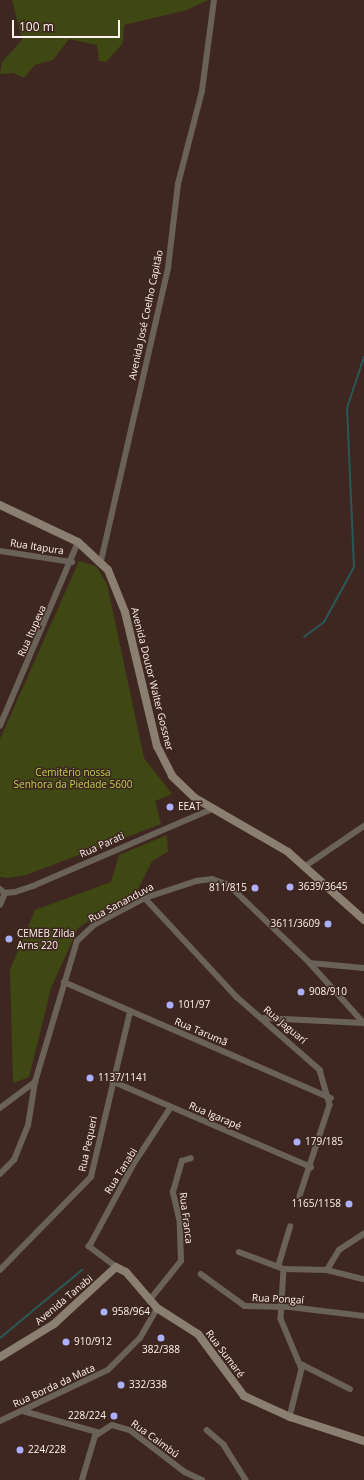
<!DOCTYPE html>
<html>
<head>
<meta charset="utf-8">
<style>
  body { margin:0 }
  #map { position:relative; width:364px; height:1480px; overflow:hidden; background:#3e2720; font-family:"Open Sans",sans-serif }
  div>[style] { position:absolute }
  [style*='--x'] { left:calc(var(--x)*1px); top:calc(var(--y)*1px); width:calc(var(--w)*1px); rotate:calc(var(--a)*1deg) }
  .green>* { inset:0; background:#3f4812 }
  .stream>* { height:2px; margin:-1px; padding:0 1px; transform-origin:1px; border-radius:1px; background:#295859 }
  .street>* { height:5.5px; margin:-2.75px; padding:0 2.75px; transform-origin:2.75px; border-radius:2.75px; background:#6a6259 }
  .secondary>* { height:8px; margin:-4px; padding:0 4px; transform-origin:4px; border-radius:4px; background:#8b7f71 }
  .dots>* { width:11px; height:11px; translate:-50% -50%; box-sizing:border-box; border:2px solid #3e2720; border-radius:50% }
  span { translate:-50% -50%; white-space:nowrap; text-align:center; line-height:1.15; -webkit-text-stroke:3px #3e2720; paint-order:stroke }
  .street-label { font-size:10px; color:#fef2ed }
  .park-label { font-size:10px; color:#bdd34e }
  .poi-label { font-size:10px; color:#fef2ed }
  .left { translate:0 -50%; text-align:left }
  .right { translate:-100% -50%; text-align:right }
  .scale { position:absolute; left:12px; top:20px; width:108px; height:18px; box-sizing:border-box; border:2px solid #fef2ed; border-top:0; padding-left:5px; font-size:12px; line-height:14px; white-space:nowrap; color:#fef2ed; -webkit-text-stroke:3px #3e2720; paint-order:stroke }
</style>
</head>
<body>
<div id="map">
  <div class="green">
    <div style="clip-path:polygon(12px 0,208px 0,187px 10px,124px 25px,123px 43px,106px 62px,99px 61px,97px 45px,69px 39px,53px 60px,35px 65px,24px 78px,13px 73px,0 74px,2px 62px,22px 40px)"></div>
    <div style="clip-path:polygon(79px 561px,96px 566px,107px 584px,144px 758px,172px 794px,155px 801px,161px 824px,26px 875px,8px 878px,0 877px,0 739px)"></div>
    <div style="clip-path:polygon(167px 835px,168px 852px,152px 861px,138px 889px,78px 928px,51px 988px,29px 1077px,13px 1083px,10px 970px,35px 910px,111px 882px,119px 855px)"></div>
  </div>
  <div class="stream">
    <div style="--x:304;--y:637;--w:25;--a:-37"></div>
    <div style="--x:324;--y:622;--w:63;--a:-61.4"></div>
    <div style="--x:354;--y:567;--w:159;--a:-92.5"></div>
    <div style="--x:347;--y:408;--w:54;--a:-71.6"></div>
    <div style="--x:0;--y:1338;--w:107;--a:-39.7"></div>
  </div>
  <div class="street">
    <div style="--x:0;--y:551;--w:73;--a:8.7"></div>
    <div style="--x:101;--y:561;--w:301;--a:-77.1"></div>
    <div style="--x:168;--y:268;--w:85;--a:-83.2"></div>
    <div style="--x:178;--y:184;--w:96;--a:-75.5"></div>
    <div style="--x:202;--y:91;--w:92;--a:-82.5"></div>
    <div style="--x:0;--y:726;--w:200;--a:-67"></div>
    <div style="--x:304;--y:867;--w:73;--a:-34.3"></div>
    <div style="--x:0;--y:889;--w:6;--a:39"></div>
    <div style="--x:5;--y:893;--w:10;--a:-6"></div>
    <div style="--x:15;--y:892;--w:19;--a:-18"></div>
    <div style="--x:33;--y:886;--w:195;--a:-23.3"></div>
    <div style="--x:145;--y:898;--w:135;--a:47.1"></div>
    <div style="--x:237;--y:997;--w:111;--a:41.3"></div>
    <div style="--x:320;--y:1070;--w:36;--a:74"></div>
    <div style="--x:330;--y:1105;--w:96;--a:108.2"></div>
    <div style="--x:0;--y:905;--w:13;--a:-67"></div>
    <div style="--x:310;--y:963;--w:54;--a:5.3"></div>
    <div style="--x:64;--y:982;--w:291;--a:23.5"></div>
    <div style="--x:264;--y:1018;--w:99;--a:2.9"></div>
    <div style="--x:112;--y:1081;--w:217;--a:23.4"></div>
    <div style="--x:0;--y:1108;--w:44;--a:-36.6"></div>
    <div style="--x:0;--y:1174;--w:20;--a:-45"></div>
    <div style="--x:14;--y:1160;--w:37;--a:-68"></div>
    <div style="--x:28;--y:1126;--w:45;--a:-81"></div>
    <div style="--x:35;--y:1082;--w:147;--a:-73.4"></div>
    <div style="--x:77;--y:941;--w:23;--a:-43"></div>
    <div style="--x:94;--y:925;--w:58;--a:-27.9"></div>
    <div style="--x:145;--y:898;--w:54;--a:-18.4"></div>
    <div style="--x:196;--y:881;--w:16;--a:-7"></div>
    <div style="--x:212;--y:879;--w:18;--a:19"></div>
    <div style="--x:229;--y:885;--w:112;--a:43.9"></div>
    <div style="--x:310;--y:963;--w:81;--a:48"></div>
    <div style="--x:239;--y:1252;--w:48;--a:20.7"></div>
    <div style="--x:284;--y:1269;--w:43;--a:1.3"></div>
    <div style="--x:327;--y:1270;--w:38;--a:14"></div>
    <div style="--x:116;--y:1267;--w:34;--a:-143"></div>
    <div style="--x:89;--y:1247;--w:93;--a:-61.8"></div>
    <div style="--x:133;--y:1165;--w:69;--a:-56.8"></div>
    <div style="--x:278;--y:1267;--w:42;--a:-73.3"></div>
    <div style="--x:284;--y:1269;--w:50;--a:93.4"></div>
    <div style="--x:281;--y:1319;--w:54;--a:67.2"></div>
    <div style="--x:302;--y:1369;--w:49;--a:104"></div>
    <div style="--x:0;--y:1270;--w:130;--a:-45.6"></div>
    <div style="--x:91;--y:1177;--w:170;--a:-76.7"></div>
    <div style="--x:327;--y:1270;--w:23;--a:-59"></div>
    <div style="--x:339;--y:1250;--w:30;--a:-33"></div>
    <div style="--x:201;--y:1274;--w:54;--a:36"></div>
    <div style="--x:245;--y:1306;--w:45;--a:1.3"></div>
    <div style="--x:290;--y:1307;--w:75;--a:6.9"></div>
    <div style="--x:149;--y:1301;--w:51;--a:-51.3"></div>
    <div style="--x:181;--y:1261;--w:38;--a:-92"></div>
    <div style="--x:180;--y:1223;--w:32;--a:-103"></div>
    <div style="--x:173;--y:1192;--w:32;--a:-74"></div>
    <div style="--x:182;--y:1161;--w:9;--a:-18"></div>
    <div style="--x:301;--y:1364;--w:55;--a:27"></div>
    <div style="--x:23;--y:1411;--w:77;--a:15.8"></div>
    <div style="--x:0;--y:1421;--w:119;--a:-25.3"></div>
    <div style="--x:108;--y:1370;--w:45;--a:-45"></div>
    <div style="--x:140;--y:1338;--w:34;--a:-60"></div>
    <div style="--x:207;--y:1430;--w:23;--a:41"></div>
    <div style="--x:224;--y:1445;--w:41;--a:57.8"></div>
    <div style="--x:82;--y:1480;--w:46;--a:-73.5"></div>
    <div style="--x:95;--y:1436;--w:20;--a:-33"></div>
    <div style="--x:112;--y:1425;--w:19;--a:16"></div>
    <div style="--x:130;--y:1430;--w:69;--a:37.4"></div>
    <div style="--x:185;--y:1472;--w:19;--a:25"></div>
  </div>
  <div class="secondary">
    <div style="--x:0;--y:505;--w:86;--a:25.4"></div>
    <div style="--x:78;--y:542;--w:41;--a:43"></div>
    <div style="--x:108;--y:570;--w:45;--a:68"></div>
    <div style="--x:125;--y:612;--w:138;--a:76.6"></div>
    <div style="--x:157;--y:746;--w:34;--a:63"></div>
    <div style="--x:172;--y:776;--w:32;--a:44"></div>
    <div style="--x:195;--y:798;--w:108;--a:30.1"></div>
    <div style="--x:288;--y:852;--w:102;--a:41.8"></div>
    <div style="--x:0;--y:1357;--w:63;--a:-31.4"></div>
    <div style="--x:54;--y:1324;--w:84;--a:-42.6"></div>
    <div style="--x:116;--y:1267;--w:11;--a:27"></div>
    <div style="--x:126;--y:1272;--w:48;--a:49.3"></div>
    <div style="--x:157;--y:1308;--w:49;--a:32.4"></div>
    <div style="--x:198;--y:1334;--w:77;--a:53.4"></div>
    <div style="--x:244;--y:1396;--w:51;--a:24.5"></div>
    <div style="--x:290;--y:1417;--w:78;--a:18"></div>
  </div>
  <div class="dots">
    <div style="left:170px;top:807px;background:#acaffb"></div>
    <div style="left:290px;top:887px;background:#acaffb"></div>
    <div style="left:255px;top:888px;background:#acaffb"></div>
    <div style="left:328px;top:924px;background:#acaffb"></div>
    <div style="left:9px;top:939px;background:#acaffb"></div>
    <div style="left:301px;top:992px;background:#acaffb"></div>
    <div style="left:170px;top:1005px;background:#acaffb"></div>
    <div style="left:90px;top:1078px;background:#acaffb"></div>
    <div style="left:297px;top:1142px;background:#acaffb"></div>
    <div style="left:349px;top:1204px;background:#acaffb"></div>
    <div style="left:104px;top:1312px;background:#acaffb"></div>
    <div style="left:161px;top:1338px;background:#acaffb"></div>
    <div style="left:66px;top:1342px;background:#acaffb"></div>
    <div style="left:121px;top:1385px;background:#acaffb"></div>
    <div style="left:114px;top:1416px;background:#acaffb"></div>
    <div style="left:20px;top:1450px;background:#acaffb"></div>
  </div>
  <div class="street-label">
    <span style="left:146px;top:315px;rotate:-78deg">Avenida José Coelho Capitão</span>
    <span style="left:37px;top:547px;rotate:9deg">Rua Itapura</span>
    <span style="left:32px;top:631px;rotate:-66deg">Rua Itupeva</span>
    <span style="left:152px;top:679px;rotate:76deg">Avenida Doutor Walter Gossner</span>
    <span style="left:102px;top:845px;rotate:-24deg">Rua Parati</span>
    <span style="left:121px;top:903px;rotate:-28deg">Rua Sananduva</span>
    <span style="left:285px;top:1025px;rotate:40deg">Rua Jaguarí</span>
    <span style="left:201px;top:1032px;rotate:23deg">Rua Tarumã</span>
    <span style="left:215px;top:1116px;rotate:23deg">Rua Igarapé</span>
    <span style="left:88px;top:1144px;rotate:-78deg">Rua Pequeri</span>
    <span style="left:121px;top:1171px;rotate:-58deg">Rua Tanabi</span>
    <span style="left:186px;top:1218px;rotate:83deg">Rua Franca</span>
    <span style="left:278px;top:1299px;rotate:3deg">Rua Pongaí</span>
    <span style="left:64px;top:1300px;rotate:-40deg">Avenida Tanabi</span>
    <span style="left:225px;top:1354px;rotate:53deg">Rua Sumaré</span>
    <span style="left:54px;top:1386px;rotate:-25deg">Rua Borda da Mata</span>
    <span style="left:155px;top:1439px;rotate:36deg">Rua Caimbú</span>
  </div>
  <div class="park-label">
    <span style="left:73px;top:778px">Cemitério nossa<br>Senhora da Piedade 5600</span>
  </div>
  <div class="poi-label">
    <span class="left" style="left:178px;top:807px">EEAT</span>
    <span class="left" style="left:298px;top:887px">3639/3645</span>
    <span class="right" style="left:247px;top:888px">811/815</span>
    <span class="right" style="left:320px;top:924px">3611/3609</span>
    <span class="left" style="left:17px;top:939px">CEMEB Zilda<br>Arns 220</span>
    <span class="left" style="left:309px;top:992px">908/910</span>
    <span class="left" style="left:178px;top:1005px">101/97</span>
    <span class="left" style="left:98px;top:1078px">1137/1141</span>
    <span class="left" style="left:305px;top:1142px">179/185</span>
    <span class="right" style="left:341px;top:1204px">1165/1158</span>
    <span class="left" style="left:112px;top:1312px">958/964</span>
    <span class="left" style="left:74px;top:1342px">910/912</span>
    <span style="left:161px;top:1350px">382/388</span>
    <span class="left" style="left:129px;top:1385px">332/338</span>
    <span class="right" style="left:106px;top:1416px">228/224</span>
    <span class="left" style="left:28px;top:1450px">224/228</span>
  </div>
  <div class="scale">100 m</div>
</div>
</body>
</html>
